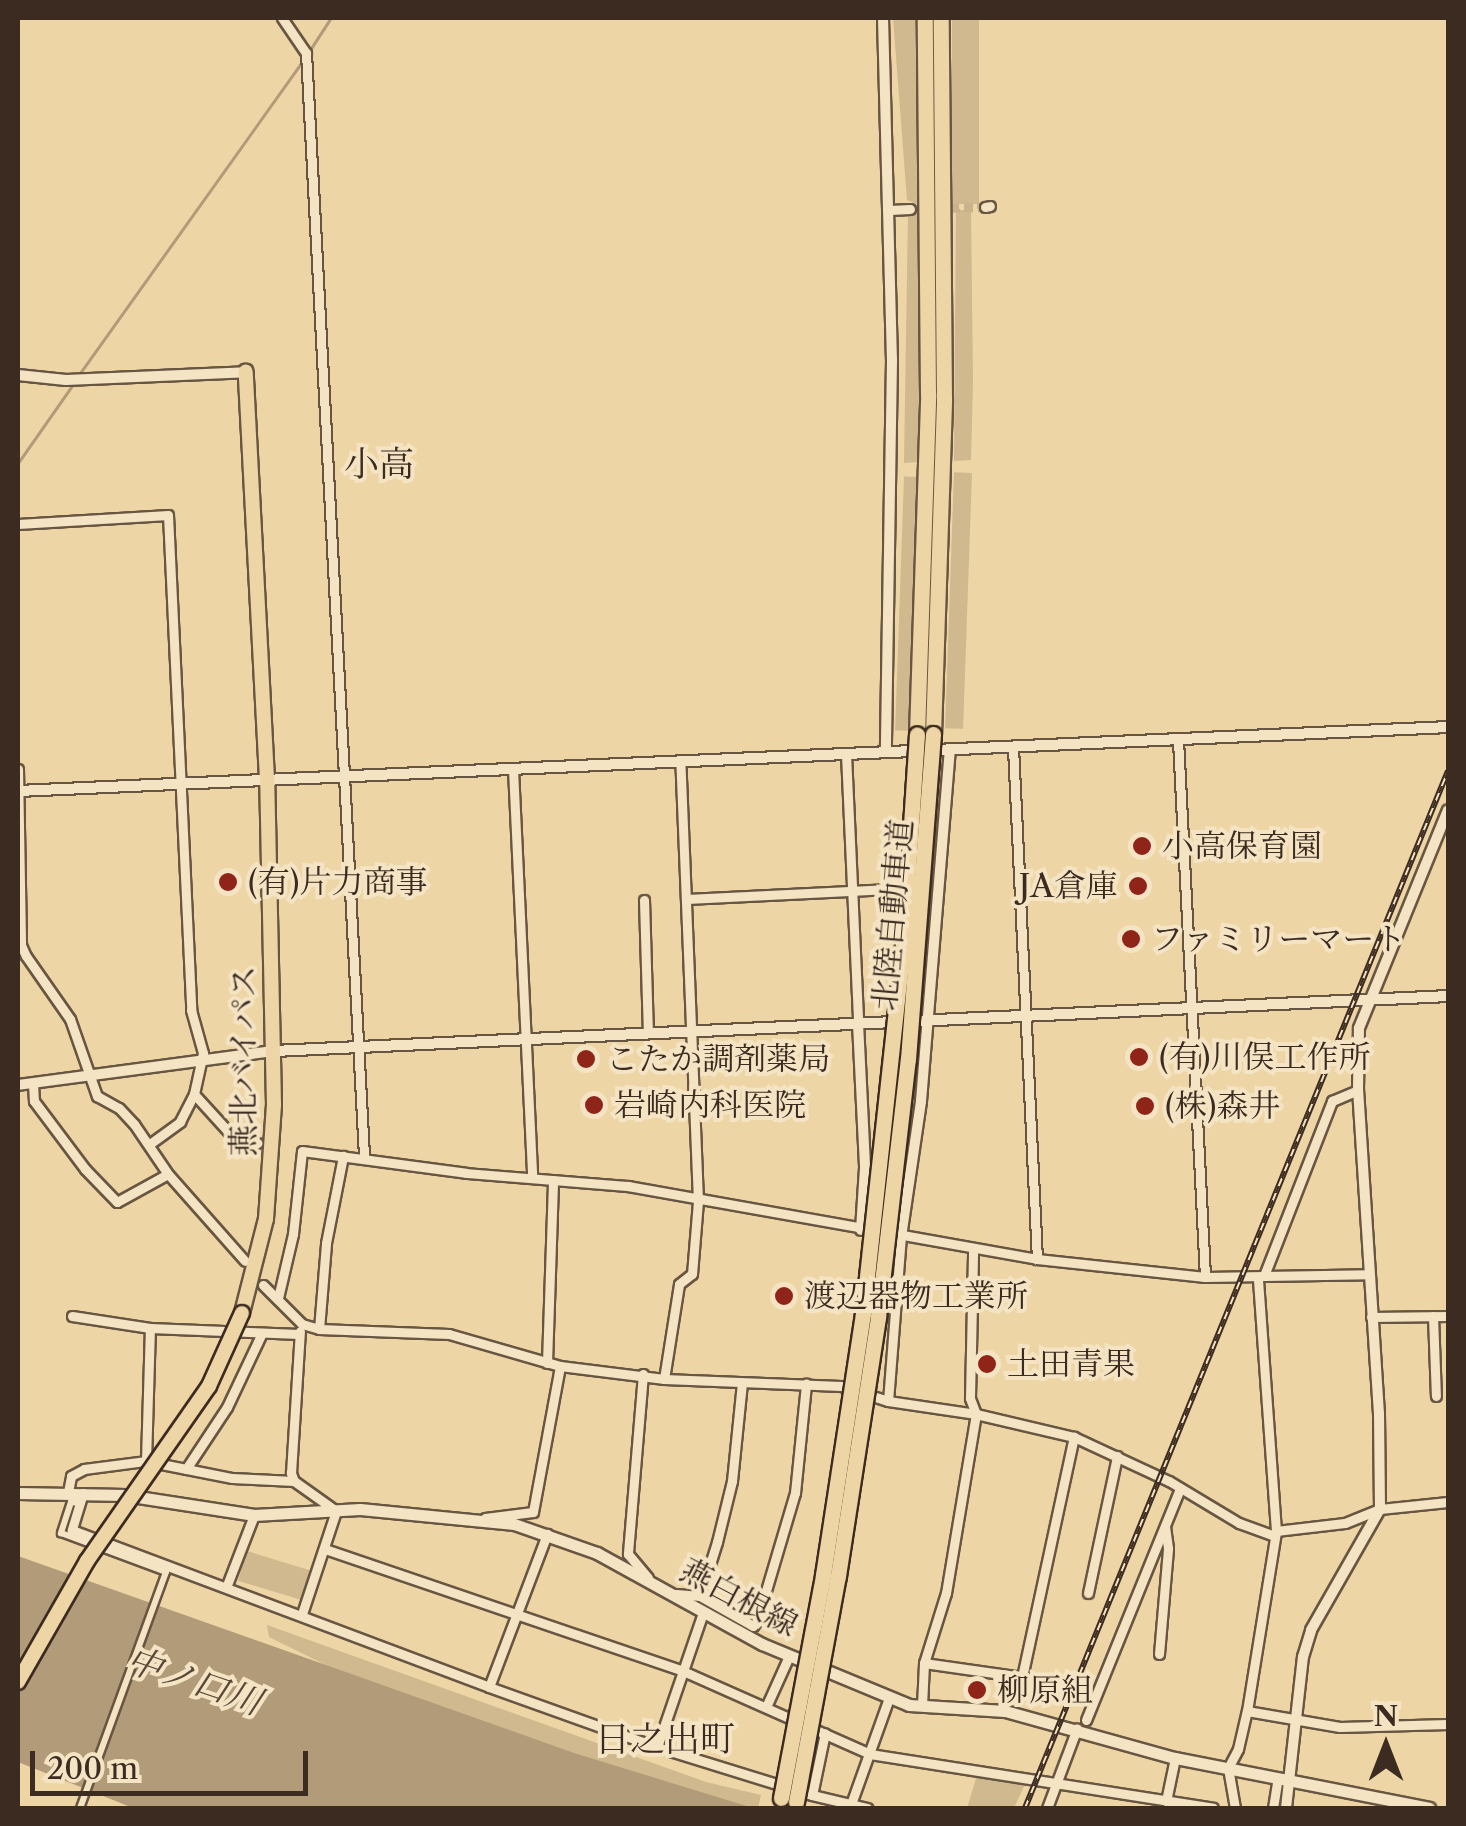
<!DOCTYPE html>
<html>
<head>
<meta charset="utf-8">
<style>
  body { margin:0 }
  #map { position:relative; width:1466px; height:1826px; overflow:hidden; background:#eed5a5; font-family:"Libre Caslon Text","Noto Serif JP",serif }
  div>[style] { position:absolute }
  [style*='--x'] { left:calc(var(--x)*1px); top:calc(var(--y)*1px); width:calc(var(--w)*1px); rotate:calc(var(--a)*1deg) }
  .green>* { inset:0; background:#d0b88f; transform-origin:0 0 }
  .water>* { inset:0; background:#b19b78 }
  .stream>* { height:2.5px; margin:-1.25px; padding:0 1.25px; transform-origin:1.25px; border-radius:1.25px; background:#b19b78 }
  .minor-tunnel>* { height:9px; margin-top:-4.5px; transform-origin:0; background:repeating-linear-gradient(90deg,#cab38b 0 9px,transparent 0 13.5px) }
  .roads { filter:drop-shadow(2px 0 #685642) drop-shadow(-2px 0 #685642) drop-shadow(0 2px #685642) drop-shadow(0 -2px #685642) }
  .pedestrian>* { height:6px; margin:-3px; padding:0 3px; transform-origin:3px; border-radius:3px; background:#f4e4c4 }
  .minor>* { height:9px; margin:-4.5px; padding:0 4.5px; transform-origin:4.5px; border-radius:4.5px; background:#f4e4c4 }
  .tertiary>* { height:10px; margin:-5px; padding:0 5px; transform-origin:5px; border-radius:5px; background:#f4e4c4 }
  .secondary>* { height:11px; margin:-5.5px; padding:0 5.5px; transform-origin:5.5px; border-radius:5.5px; background:#f4e4c4 }
  .trunk>* { height:14px; margin:-7px; padding:0 7px; transform-origin:7px; border-radius:7px; background:#eed5a5 }
  .motorway>* { height:15px; margin:-7.5px; padding:0 7.5px; transform-origin:7.5px; border-radius:7.5px; background:#eed5a5 }
  .rail>* { height:6px; margin-top:-3px; transform-origin:0; background:repeating-linear-gradient(90deg,#f4e4c4 0 8px,#3c2b21 0 16px); box-sizing:border-box; border-block:2px solid #3c2b21 }
  .bridges { filter:drop-shadow(2px 0 #3c2b21) drop-shadow(-2px 0 #3c2b21) drop-shadow(0 2px #3c2b21) drop-shadow(0 -2px #3c2b21) }
  .trunk-bridge>* { height:14px; margin:-7px; padding:0 7px; transform-origin:7px; border-radius:7px; background:#eed5a5 }
  .motorway-bridge>* { height:15px; margin:-7.5px; padding:0 7.5px; transform-origin:7.5px; border-radius:7.5px; background:#eed5a5 }
  .dots>* { width:28px; height:28px; translate:-50% -50%; box-sizing:border-box; border:5px solid #f4e4c4; border-radius:50% }
  span { translate:-50% -50%; white-space:nowrap; text-align:center; line-height:1.15; -webkit-text-stroke:8px #f4e4c4; paint-order:stroke }
  .poi-label { font-size:32px; color:#3c2b21 }
  .left { translate:0 -50%; text-align:left }
  .right { translate:-100% -50%; text-align:right }
  .street-label { font-size:32px; color:#3c2b21 }
  .neighbourhood-label { font-size:35px; color:#3c2b21 }
  .water-label { font-size:35px; color:#594737; font-style:italic }
  .frame { position:absolute; inset:0; border:20px solid #3c2b21; pointer-events:none }
  .north { position:absolute; left:1336px; top:1696px; width:100px; height:100px; -webkit-text-stroke:8px #f4e4c4; paint-order:stroke; rotate:0deg; font-size:28px; font-weight:700; line-height:40px; text-align:center; color:#3c2b21 }
  .north::after { content:''; display:block; margin:auto; width:35px; height:45px; background:#3c2b21; clip-path:polygon(50% 0,100% 100%,50% 72%,0 100%) }
  .scale { position:absolute; left:30px; top:1751px; width:278px; height:45px; box-sizing:border-box; border:5px solid #3c2b21; border-top:0; padding-left:12px; font-size:30px; line-height:35px; white-space:nowrap; color:#3c2b21; -webkit-text-stroke:8px #f4e4c4; paint-order:stroke }
</style>
</head>
<body>
<div id="map">
  <div class="green">
    <div style="clip-path:polygon(893px 18px,916px 18px,919px 205px,907px 200px)"></div>
    <div style="left:952px;top:18px;width:27px;height:186px"></div>
    <div style="clip-path:polygon(956px 210px,971px 210px,973px 381px,971px 460px,954px 461px)"></div>
    <div style="clip-path:polygon(908px 214px,919px 214px,920px 300px,918px 462px,904px 463px)"></div>
    <div style="left:972px;top:473px;width:256px;height:18px;rotate:92deg"></div>
    <div style="left:918px;top:477px;width:254px;height:14px;rotate:92deg"></div>
    <div style="left:247px;top:1551px;width:69px;height:31px;rotate:17deg"></div>
    <div style="clip-path:polygon(267px 1625px,706px 1782px,761px 1795px,758px 1808px,724px 1808px,346px 1675px,269px 1637px)"></div>
    <div style="clip-path:polygon(977px 1775px,1026px 1782px,1014px 1808px,967px 1808px)"></div>
  </div>
  <div class="water">
    <div style="clip-path:polygon(18px 1556px,574px 1753px,753px 1808px,133px 1808px,18px 1762px)"></div>
  </div>
  <div class="stream">
    <div style="--x:310;--y:50;--w:38;--a:-57"></div>
    <div style="--x:78;--y:376;--w:387;--a:-54.5"></div>
    <div style="--x:18;--y:463;--w:98;--a:-55"></div>
  </div>
  <div class="minor-tunnel">
    <div style="--x:910;--y:209;--w:75;--a:-1.5"></div>
  </div>
  <div class="roads">
    <div class="pedestrian">
      <div style="--x:80;--y:1503;--w:9;--a:-174"></div>
      <div style="--x:71;--y:1502;--w:33;--a:108"></div>
      <div style="--x:61;--y:1533;--w:112;--a:20.4"></div>
      <div style="--x:166;--y:1572;--w:251;--a:110"></div>
    </div>
    <div class="minor">
      <div style="--x:282;--y:18;--w:42;--a:55.6"></div>
      <div style="--x:306;--y:53;--w:1105;--a:86.99"></div>
      <div style="--x:985;--y:207;--w:5;--a:-11"></div>
      <div style="--x:890;--y:210;--w:20;--a:-3"></div>
      <div style="--x:18;--y:524;--w:150;--a:-3.4"></div>
      <div style="--x:168;--y:515;--w:496;--a:87.3"></div>
      <div style="--x:191;--y:1010;--w:45;--a:74.4"></div>
      <div style="--x:203;--y:1053;--w:42;--a:102.4"></div>
      <div style="--x:194;--y:1094;--w:31;--a:117"></div>
      <div style="--x:180;--y:1122;--w:37;--a:144"></div>
      <div style="--x:1178;--y:740;--w:538;--a:87.12"></div>
      <div style="--x:1013;--y:747;--w:513;--a:87.32"></div>
      <div style="--x:846;--y:754;--w:269;--a:87.4"></div>
      <div style="--x:18;--y:769;--w:176;--a:89"></div>
      <div style="--x:21;--y:945;--w:12;--a:66"></div>
      <div style="--x:26;--y:956;--w:77;--a:55.1"></div>
      <div style="--x:70;--y:1019;--w:82;--a:70.7"></div>
      <div style="--x:97;--y:1096;--w:25;--a:29"></div>
      <div style="--x:119;--y:1108;--w:22;--a:47"></div>
      <div style="--x:134;--y:1124;--w:60;--a:55.8"></div>
      <div style="--x:168;--y:1174;--w:116;--a:48.5"></div>
      <div style="--x:513;--y:769;--w:409;--a:87.3"></div>
      <div style="--x:686;--y:899;--w:205;--a:-2.8"></div>
      <div style="--x:644;--y:900;--w:133;--a:88.3"></div>
      <div style="--x:33;--y:1083;--w:18;--a:87"></div>
      <div style="--x:34;--y:1101;--w:85;--a:53.1"></div>
      <div style="--x:85;--y:1169;--w:46;--a:45.9"></div>
      <div style="--x:117;--y:1202;--w:58;--a:-28.8"></div>
      <div style="--x:194;--y:1094;--w:59;--a:47.7"></div>
      <div style="--x:234;--y:1138;--w:24;--a:12"></div>
      <div style="--x:1265;--y:1273;--w:185;--a:-68.7"></div>
      <div style="--x:1332;--y:1101;--w:28;--a:-23"></div>
      <div style="--x:263;--y:1285;--w:55;--a:45"></div>
      <div style="--x:302;--y:1324;--w:18;--a:16"></div>
      <div style="--x:319;--y:1329;--w:130;--a:2.2"></div>
      <div style="--x:449;--y:1334;--w:116;--a:16.1"></div>
      <div style="--x:560;--y:1366;--w:105;--a:7.1"></div>
      <div style="--x:664;--y:1379;--w:177;--a:2.3"></div>
      <div style="--x:841;--y:1386;--w:49;--a:17.7"></div>
      <div style="--x:888;--y:1401;--w:89;--a:8.4"></div>
      <div style="--x:976;--y:1414;--w:101;--a:13.2"></div>
      <div style="--x:1074;--y:1437;--w:105;--a:24.9"></div>
      <div style="--x:1169;--y:1481;--w:82;--a:31"></div>
      <div style="--x:1239;--y:1523;--w:38;--a:20"></div>
      <div style="--x:278;--y:1298;--w:66;--a:-76.8"></div>
      <div style="--x:293;--y:1234;--w:83;--a:-83.8"></div>
      <div style="--x:302;--y:1151;--w:165;--a:7.6"></div>
      <div style="--x:466;--y:1173;--w:163;--a:4.6"></div>
      <div style="--x:628;--y:1186;--w:415;--a:10.1"></div>
      <div style="--x:1037;--y:1259;--w:169;--a:6.1"></div>
      <div style="--x:1205;--y:1277;--w:164;--a:-1"></div>
      <div style="--x:72;--y:1316;--w:79;--a:8.7"></div>
      <div style="--x:150;--y:1328;--w:149;--a:2.3"></div>
      <div style="--x:1433;--y:1316;--w:80;--a:87.9"></div>
      <div style="--x:1371;--y:1317;--w:77;--a:-0.7"></div>
      <div style="--x:319;--y:1329;--w:86;--a:-85.3"></div>
      <div style="--x:326;--y:1243;--w:89;--a:-78.9"></div>
      <div style="--x:547;--y:1363;--w:183;--a:-88.1"></div>
      <div style="--x:643;--y:1374;--w:181;--a:94.8"></div>
      <div style="--x:628;--y:1554;--w:31;--a:50"></div>
      <div style="--x:664;--y:1379;--w:96;--a:-81"></div>
      <div style="--x:679;--y:1284;--w:16;--a:-38"></div>
      <div style="--x:692;--y:1274;--w:73;--a:-85.3"></div>
      <div style="--x:698;--y:1201;--w:440;--a:-92.3"></div>
      <div style="--x:888;--y:1401;--w:165;--a:-85.5"></div>
      <div style="--x:146;--y:1461;--w:133;--a:-88.3"></div>
      <div style="--x:186;--y:1469;--w:74;--a:-56.5"></div>
      <div style="--x:227;--y:1407;--w:82;--a:-64.7"></div>
      <div style="--x:294;--y:1481;--w:9;--a:-111"></div>
      <div style="--x:291;--y:1473;--w:142;--a:-86.4"></div>
      <div style="--x:68;--y:1492;--w:16;--a:-79"></div>
      <div style="--x:71;--y:1476;--w:15;--a:-28"></div>
      <div style="--x:84;--y:1469;--w:63;--a:-7.4"></div>
      <div style="--x:146;--y:1461;--w:88;--a:11.2"></div>
      <div style="--x:232;--y:1478;--w:62;--a:2.8"></div>
      <div style="--x:294;--y:1481;--w:52;--a:35.5"></div>
      <div style="--x:336;--y:1511;--w:108;--a:108.3"></div>
      <div style="--x:83;--y:1493;--w:39;--a:107"></div>
      <div style="--x:72;--y:1530;--w:446;--a:20.6"></div>
      <div style="--x:489;--y:1687;--w:164;--a:-69.2"></div>
      <div style="--x:485;--y:1518;--w:48;--a:-7.1"></div>
      <div style="--x:533;--y:1512;--w:148;--a:-79.5"></div>
      <div style="--x:1276;--y:1531;--w:69;--a:-6.6"></div>
      <div style="--x:1345;--y:1523;--w:38;--a:-22"></div>
      <div style="--x:1380;--y:1509;--w:68;--a:-5.9"></div>
      <div style="--x:325;--y:1549;--w:378;--a:18.8"></div>
      <div style="--x:683;--y:1671;--w:205;--a:23.9"></div>
      <div style="--x:870;--y:1754;--w:347;--a:8.9"></div>
      <div style="--x:227;--y:1585;--w:75;--a:-68.9"></div>
      <div style="--x:1088;--y:1593;--w:140;--a:-78"></div>
      <div style="--x:676;--y:1594;--w:24;--a:5"></div>
      <div style="--x:700;--y:1596;--w:57;--a:-72.5"></div>
      <div style="--x:717;--y:1542;--w:63;--a:-76.2"></div>
      <div style="--x:732;--y:1481;--w:99;--a:-84.2"></div>
      <div style="--x:700;--y:1596;--w:61;--a:29.5"></div>
      <div style="--x:753;--y:1626;--w:6;--a:-51"></div>
      <div style="--x:757;--y:1621;--w:134;--a:-73.5"></div>
      <div style="--x:795;--y:1493;--w:110;--a:-84.2"></div>
      <div style="--x:1159;--y:1654;--w:106;--a:-85.1"></div>
      <div style="--x:1168;--y:1548;--w:22;--a:-98"></div>
      <div style="--x:924;--y:1663;--w:99;--a:8.1"></div>
      <div style="--x:1022;--y:1677;--w:246;--a:-77.8"></div>
      <div style="--x:489;--y:1687;--w:178;--a:19.7"></div>
      <div style="--x:657;--y:1747;--w:142;--a:-71.1"></div>
      <div style="--x:922;--y:1706;--w:43;--a:-87.3"></div>
      <div style="--x:924;--y:1663;--w:73;--a:-72.6"></div>
      <div style="--x:946;--y:1593;--w:181;--a:-80.5"></div>
      <div style="--x:976;--y:1414;--w:17;--a:-111"></div>
      <div style="--x:970;--y:1398;--w:148;--a:-88.8"></div>
      <div style="--x:766;--y:1707;--w:56;--a:-65.7"></div>
      <div style="--x:1247;--y:1711;--w:94;--a:9.8"></div>
      <div style="--x:1340;--y:1727;--w:108;--a:-1.6"></div>
      <div style="--x:1086;--y:1720;--w:250;--a:-67.9"></div>
      <div style="--x:657;--y:1747;--w:162;--a:17.2"></div>
      <div style="--x:812;--y:1795;--w:63;--a:-78.2"></div>
      <div style="--x:812;--y:1795;--w:57;--a:13.3"></div>
      <div style="--x:1166;--y:1801;--w:44;--a:-78.2"></div>
      <div style="--x:851;--y:1804;--w:113;--a:-70.3"></div>
      <div style="--x:1047;--y:1808;--w:85;--a:-69.4"></div>
      <div style="--x:1235;--y:1808;--w:41;--a:-99.9"></div>
      <div style="--x:1228;--y:1768;--w:21;--a:-62"></div>
      <div style="--x:1238;--y:1749;--w:39;--a:-77"></div>
      <div style="--x:1247;--y:1711;--w:182;--a:-80.8"></div>
      <div style="--x:1276;--y:1531;--w:253;--a:-94.1"></div>
      <div style="--x:1273;--y:1808;--w:30;--a:-81"></div>
    </div>
    <div class="tertiary">
      <div style="--x:883;--y:18;--w:342;--a:88.5"></div>
      <div style="--x:892;--y:360;--w:392;--a:90.9"></div>
      <div style="--x:18;--y:375;--w:48;--a:5.9"></div>
      <div style="--x:66;--y:380;--w:180;--a:-2.5"></div>
      <div style="--x:18;--y:791;--w:1431;--a:-2.56"></div>
      <div style="--x:858;--y:1023;--w:145;--a:87.2"></div>
      <div style="--x:865;--y:1168;--w:62;--a:93.7"></div>
      <div style="--x:18;--y:1085;--w:258;--a:-7.6"></div>
      <div style="--x:274;--y:1051;--w:1175;--a:-2.68"></div>
      <div style="--x:901;--y:1237;--w:137;--a:-81.6"></div>
      <div style="--x:921;--y:1101;--w:351;--a:-85.3"></div>
      <div style="--x:1286;--y:1808;--w:152;--a:-83.6"></div>
      <div style="--x:1303;--y:1657;--w:28;--a:-73"></div>
      <div style="--x:1311;--y:1630;--w:139;--a:-60.3"></div>
      <div style="--x:1380;--y:1509;--w:95;--a:-90.6"></div>
      <div style="--x:1379;--y:1414;--w:325;--a:-93.7"></div>
      <div style="--x:1358;--y:1090;--w:62;--a:-89.1"></div>
      <div style="--x:1359;--y:1028;--w:235;--a:-67.8"></div>
    </div>
    <div class="secondary">
      <div style="--x:18;--y:1493;--w:107;--a:1.1"></div>
      <div style="--x:125;--y:1495;--w:131;--a:8.8"></div>
      <div style="--x:254;--y:1515;--w:106;--a:-3.2"></div>
      <div style="--x:360;--y:1509;--w:155;--a:5.6"></div>
      <div style="--x:514;--y:1524;--w:88;--a:19.3"></div>
      <div style="--x:597;--y:1553;--w:188;--a:28.9"></div>
      <div style="--x:762;--y:1644;--w:159;--a:22.5"></div>
      <div style="--x:909;--y:1705;--w:96;--a:3.6"></div>
      <div style="--x:1005;--y:1711;--w:176;--a:15.5"></div>
      <div style="--x:1175;--y:1758;--w:259;--a:11.1"></div>
    </div>
    <div class="trunk">
      <div style="--x:242;--y:1313;--w:97;--a:-75.7"></div>
      <div style="--x:266;--y:1219;--w:114;--a:-86"></div>
      <div style="--x:274;--y:1105;--w:326;--a:-91.2"></div>
      <div style="--x:267;--y:779;--w:408;--a:-93"></div>
    </div>
    <div class="motorway">
      <div style="--x:917;--y:734;--w:340;--a:-88.1"></div>
      <div style="--x:928;--y:394;--w:376;--a:-90.5"></div>
      <div style="--x:933;--y:734;--w:335;--a:-88.1"></div>
      <div style="--x:944;--y:399;--w:381;--a:-90.5"></div>
    </div>
  </div>
  <div class="rail">
    <div style="--x:1025;--y:1808;--w:1120;--a:-67.81"></div>
  </div>
  <div class="bridges">
    <div class="trunk-bridge">
      <div style="--x:18;--y:1682;--w:139;--a:-60.3"></div>
      <div style="--x:87;--y:1561;--w:213;--a:-55.1"></div>
      <div style="--x:209;--y:1386;--w:80;--a:-65.7"></div>
    </div>
    <div class="motorway-bridge">
      <div style="--x:781;--y:1798;--w:227;--a:-79.3"></div>
      <div style="--x:823;--y:1575;--w:265;--a:-81.3"></div>
      <div style="--x:863;--y:1313;--w:370;--a:-83.8"></div>
      <div style="--x:903;--y:945;--w:211;--a:-86.2"></div>
      <div style="--x:796;--y:1802;--w:230;--a:-79.5"></div>
      <div style="--x:838;--y:1576;--w:262;--a:-81.2"></div>
      <div style="--x:878;--y:1317;--w:260;--a:-83.4"></div>
      <div style="--x:908;--y:1059;--w:326;--a:-85.6"></div>
    </div>
  </div>
  <div class="dots">
    <div style="left:1142px;top:846px;background:#8f2418"></div>
    <div style="left:228px;top:882px;background:#8f2418"></div>
    <div style="left:1138px;top:886px;background:#8f2418"></div>
    <div style="left:1131px;top:939px;background:#8f2418"></div>
    <div style="left:1139px;top:1057px;background:#8f2418"></div>
    <div style="left:586px;top:1059px;background:#8f2418"></div>
    <div style="left:594px;top:1105px;background:#8f2418"></div>
    <div style="left:1145px;top:1106px;background:#8f2418"></div>
    <div style="left:784px;top:1296px;background:#8f2418"></div>
    <div style="left:987px;top:1364px;background:#8f2418"></div>
    <div style="left:977px;top:1690px;background:#8f2418"></div>
  </div>
  <div class="poi-label">
    <span class="left" style="left:1162px;top:846px">小高保育園</span>
    <span class="left" style="left:248px;top:882px">(有)片力商事</span>
    <span class="right" style="left:1118px;top:886px">JA倉庫</span>
    <span class="left" style="left:1151px;top:939px">ファミリーマート</span>
    <span class="left" style="left:1159px;top:1057px">(有)川俣工作所</span>
    <span class="left" style="left:606px;top:1059px">こたか調剤薬局</span>
    <span class="left" style="left:614px;top:1105px">岩崎内科医院</span>
    <span class="left" style="left:1165px;top:1106px">(株)森井</span>
    <span class="left" style="left:804px;top:1296px">渡辺器物工業所</span>
    <span class="left" style="left:1007px;top:1364px">土田青果</span>
    <span class="left" style="left:997px;top:1690px">柳原組</span>
  </div>
  <div class="street-label">
    <span style="left:893px;top:915px;rotate:-85deg">北陸自動車道</span>
    <span style="left:244px;top:1061px;rotate:-90deg">燕北バイパス</span>
    <span style="left:739px;top:1598px;rotate:28deg">燕白根線</span>
  </div>
  <div class="neighbourhood-label">
    <span style="left:379px;top:464px">小高</span>
    <span style="left:665px;top:1739px">日之出町</span>
  </div>
  <div class="water-label">
    <span style="left:194px;top:1681px;rotate:19deg">中ノ口川</span>
  </div>
  <div class="frame"></div>
  <div class="north">N</div>
  <div class="scale">200 m</div>
</div>
</body>
</html>
